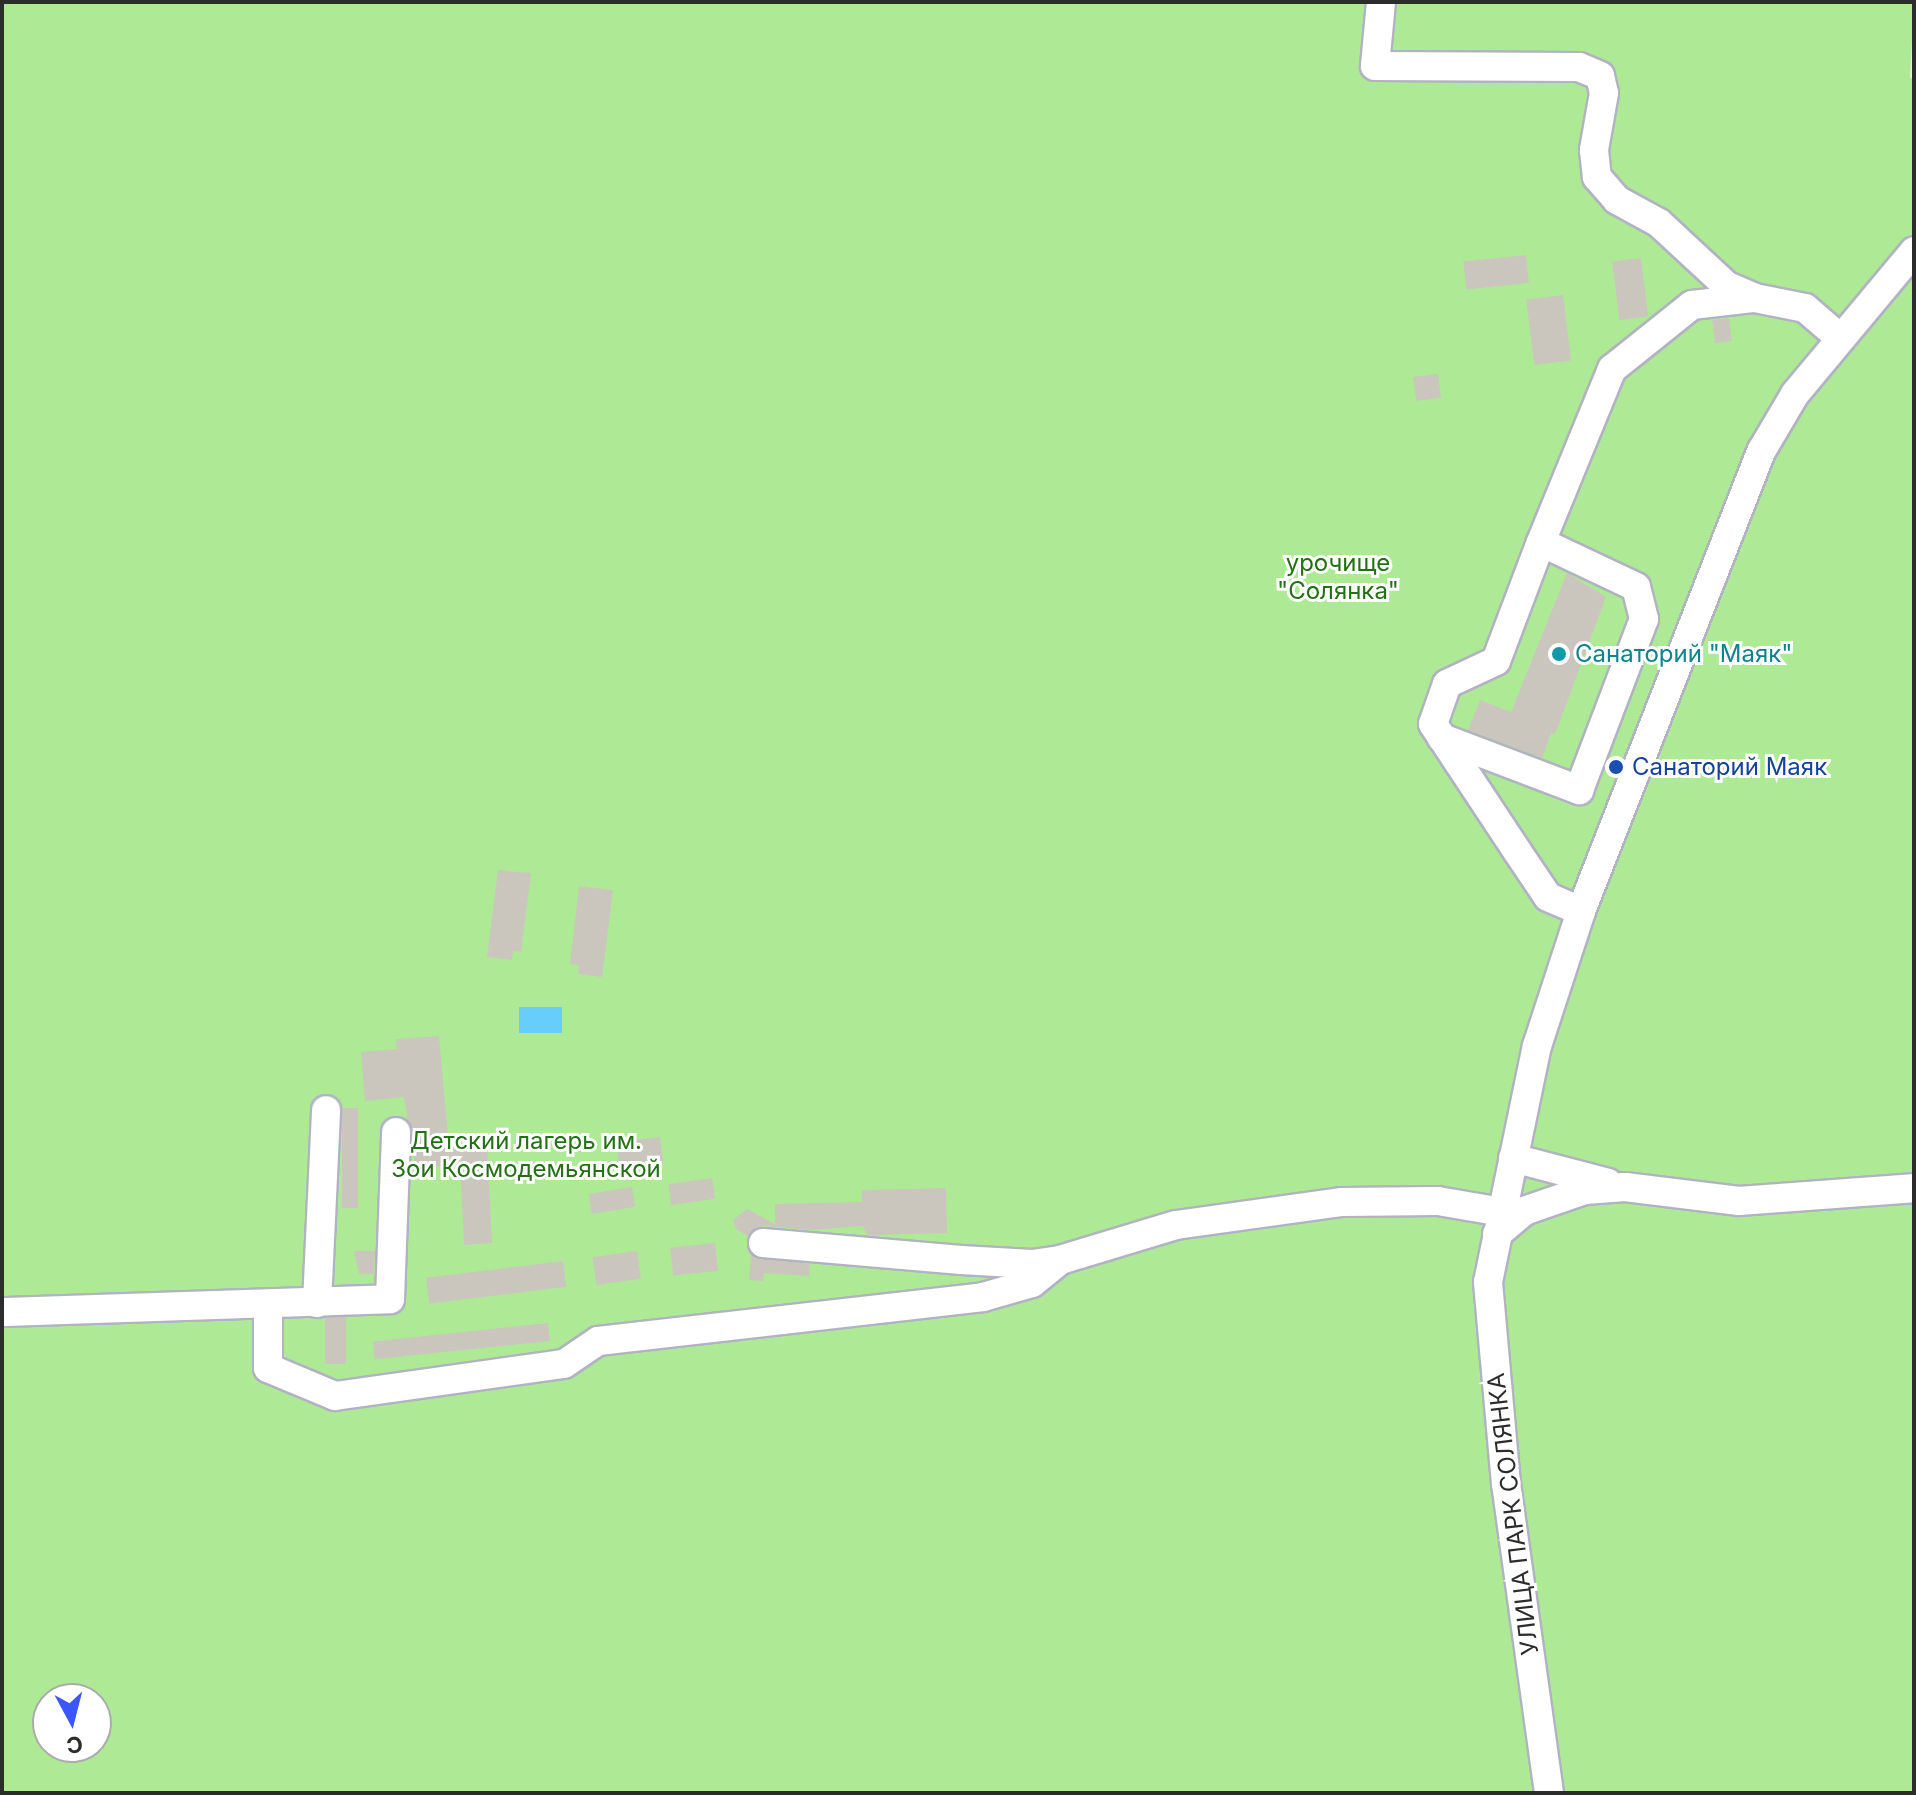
<!DOCTYPE html>
<html>
<head>
<meta charset="utf-8">
<style>
  body { margin:0 }
  #map { position:relative; width:1916px; height:1795px; overflow:hidden; background:#efe8dd; font-family:Inter,sans-serif }
  div>[style] { position:absolute }
  [style*='--x'] { left:calc(var(--x)*1px); top:calc(var(--y)*1px); width:calc(var(--w)*1px); rotate:calc(var(--a)*1deg) }
  .green>* { inset:0; background:#aeea95 }
  .water>* { inset:0; background:#67cdfa; transform-origin:0 0 }
  .building>* { inset:0; background:#cac5bd; transform-origin:0 0 }
  .roads { filter:drop-shadow(2px 0 #b1b3c1) drop-shadow(-2px 0 #b1b3c1) drop-shadow(0 2px #b1b3c1) drop-shadow(0 -2px #b1b3c1) }
  .minor>* { height:28px; margin:-14px; padding:0 14px; transform-origin:14px; border-radius:14px; background:#fff }
  .dots>* { width:22px; height:22px; translate:-50% -50%; box-sizing:border-box; border:4px solid #fff; border-radius:50% }
  span { translate:-50% -50%; white-space:nowrap; text-align:center; line-height:1.15; -webkit-text-stroke:6px #fff; paint-order:stroke }
  .park-label { font-size:24px; color:#237114 }
  .culture-label { font-size:24px; color:#0d838f }
  .left { translate:0 -50%; text-align:left }
  .transit-label { font-size:24px; color:#164399 }
  .street-label { font-size:24px; color:#2c2c2c }
  .frame { position:absolute; inset:0; border:4px solid #2c2c2c; pointer-events:none }
  .north { position:absolute; left:32px; top:1683px; width:80px; height:80px; box-sizing:border-box; background:#fff; border:2px solid #ababab; border-radius:50%; rotate:173deg; font-size:22px; font-weight:700; line-height:32px; text-align:center; color:#2c2c2c }
  .north::after { content:''; display:block; margin:auto; width:28px; height:36px; background:#3a57ff; clip-path:polygon(50% 0,100% 100%,50% 72%,0 100%) }
</style>
</head>
<body>
<div id="map">
  <div class="green">
    <div style="clip-path:polygon(evenodd,2px 2px,1914px 2px,1910px 77px,1914px 80px,1914px 1793px,2px 1793px,2px 2px,48px 1699px,96px 1699px,96px 1747px,48px 1747px,48px 1699px)"></div>
  </div>
  <div class="water">
    <div style="left:562px;top:1007px;width:26px;height:43px;rotate:90deg"></div>
  </div>
  <div class="building">
    <div style="left:1526px;top:255px;width:28px;height:63px;rotate:84deg"></div>
    <div style="left:1641px;top:258px;width:59px;height:29px;rotate:83deg"></div>
    <div style="left:1563px;top:295px;width:66px;height:37px;rotate:83deg"></div>
    <div style="left:1729px;top:318px;width:23px;height:17px;rotate:83deg"></div>
    <div style="left:1438px;top:374px;width:24px;height:25px;rotate:83deg"></div>
    <div style="clip-path:polygon(1567px 573px,1606px 597px,1555px 734px,1551px 733px,1542px 758px,1468px 730px,1480px 700px,1511px 712px)"></div>
    <div style="clip-path:polygon(498px 870px,531px 873px,521px 952px,513px 951px,512px 960px,487px 957px)"></div>
    <div style="clip-path:polygon(579px 886px,613px 890px,602px 977px,578px 974px,579px 965px,570px 964px)"></div>
    <div style="clip-path:polygon(439px 1036px,449px 1147px,487px 1145px,492px 1243px,464px 1245px,460px 1164px,431px 1167px,431px 1177px,417px 1178px,404px 1097px,365px 1101px,361px 1052px,397px 1049px,396px 1039px)"></div>
    <div style="left:342px;top:1108px;width:16px;height:100px"></div>
    <div style="left:660px;top:1137px;width:26px;height:44px;rotate:83deg"></div>
    <div style="left:712px;top:1178px;width:21px;height:44px;rotate:82deg"></div>
    <div style="left:632px;top:1187px;width:20px;height:44px;rotate:81deg"></div>
    <div style="clip-path:polygon(946px 1188px,947px 1233px,867px 1235px,863px 1226px,812px 1230px,764px 1226px,748px 1236px,736px 1229px,733px 1220px,747px 1209px,775px 1224px,775px 1204px,862px 1202px,862px 1190px)"></div>
    <div style="left:715px;top:1243px;width:28px;height:45px;rotate:84deg"></div>
    <div style="clip-path:polygon(354px 1251px,375px 1251px,374px 1274px,359px 1274px)"></div>
    <div style="left:637px;top:1251px;width:28px;height:45px;rotate:82deg"></div>
    <div style="clip-path:polygon(751px 1255px,810px 1264px,809px 1276px,764px 1273px,763px 1281px,749px 1280px)"></div>
    <div style="left:563px;top:1261px;width:26px;height:138px;rotate:83deg"></div>
    <div style="left:346px;top:1317px;width:47px;height:21px;rotate:90deg"></div>
    <div style="left:548px;top:1323px;width:18px;height:176px;rotate:84deg"></div>
  </div>
  <div class="roads">
    <div class="minor">
      <div style="--x:1381;--y:2;--w:64;--a:95.4"></div>
      <div style="--x:1375;--y:66;--w:204;--a:0.3"></div>
      <div style="--x:1579;--y:67;--w:23;--a:23"></div>
      <div style="--x:1600;--y:76;--w:17;--a:77"></div>
      <div style="--x:1604;--y:93;--w:58;--a:100"></div>
      <div style="--x:1594;--y:150;--w:27;--a:84"></div>
      <div style="--x:1597;--y:177;--w:30;--a:49"></div>
      <div style="--x:1617;--y:200;--w:48;--a:28.7"></div>
      <div style="--x:1659;--y:223;--w:93;--a:42.8"></div>
      <div style="--x:1727;--y:286;--w:30;--a:23"></div>
      <div style="--x:1755;--y:298;--w:51;--a:11.3"></div>
      <div style="--x:1805;--y:308;--w:46;--a:40.6"></div>
      <div style="--x:1541;--y:542;--w:187;--a:-67.7"></div>
      <div style="--x:1612;--y:369;--w:102;--a:-38.7"></div>
      <div style="--x:1692;--y:305;--w:61;--a:-6.5"></div>
      <div style="--x:1442;--y:738;--w:147;--a:20.8"></div>
      <div style="--x:1579;--y:790;--w:183;--a:-69.2"></div>
      <div style="--x:1644;--y:619;--w:33;--a:-104"></div>
      <div style="--x:1636;--y:587;--w:105;--a:-154.7"></div>
      <div style="--x:1541;--y:542;--w:127;--a:110.7"></div>
      <div style="--x:1496;--y:661;--w:54;--a:154.9"></div>
      <div style="--x:1447;--y:684;--w:42;--a:109.3"></div>
      <div style="--x:1433;--y:724;--w:152;--a:56.5"></div>
      <div style="--x:1517;--y:851;--w:55;--a:56"></div>
      <div style="--x:1548;--y:897;--w:36;--a:23"></div>
      <div style="--x:1513;--y:1158;--w:98;--a:14.7"></div>
      <div style="--x:1497;--y:1234;--w:35;--a:-40"></div>
      <div style="--x:1524;--y:1211;--w:65;--a:-19"></div>
      <div style="--x:1585;--y:1190;--w:40;--a:-4.3"></div>
      <div style="--x:1625;--y:1187;--w:115;--a:7"></div>
      <div style="--x:1739;--y:1201;--w:175;--a:-4.2"></div>
      <div style="--x:763;--y:1243;--w:199;--a:4.9"></div>
      <div style="--x:961;--y:1260;--w:71;--a:3.2"></div>
      <div style="--x:1032;--y:1264;--w:28;--a:-8"></div>
      <div style="--x:317;--y:1303;--w:193;--a:-87.3"></div>
      <div style="--x:268;--y:1305;--w:63;--a:90"></div>
      <div style="--x:268;--y:1368;--w:73;--a:22.7"></div>
      <div style="--x:335;--y:1396;--w:231;--a:-8"></div>
      <div style="--x:564;--y:1364;--w:41;--a:-34.1"></div>
      <div style="--x:598;--y:1341;--w:388;--a:-6.5"></div>
      <div style="--x:983;--y:1297;--w:51;--a:-15.9"></div>
      <div style="--x:1032;--y:1283;--w:36;--a:-39"></div>
      <div style="--x:1060;--y:1260;--w:121;--a:-16.8"></div>
      <div style="--x:1176;--y:1225;--w:168;--a:-7.9"></div>
      <div style="--x:1342;--y:1202;--w:96;--a:-0.6"></div>
      <div style="--x:1438;--y:1201;--w:65;--a:9.8"></div>
      <div style="--x:2;--y:1312;--w:388;--a:-1.9"></div>
      <div style="--x:390;--y:1299;--w:167;--a:-87.9"></div>
      <div style="--x:1549;--y:1793;--w:312;--a:-97.9"></div>
      <div style="--x:1506;--y:1484;--w:203;--a:-95.1"></div>
      <div style="--x:1488;--y:1282;--w:241;--a:-78.3"></div>
      <div style="--x:1537;--y:1046;--w:142;--a:-71.9"></div>
      <div style="--x:1581;--y:911;--w:495;--a:-68.6"></div>
      <div style="--x:1762;--y:450;--w:65;--a:-59.5"></div>
      <div style="--x:1795;--y:394;--w:186;--a:-50.2"></div>
    </div>
  </div>
  <div class="dots">
    <div style="left:1559px;top:654px;background:#0f9aa8"></div>
    <div style="left:1616px;top:767px;background:#1a4fb4"></div>
  </div>
  <div class="park-label">
    <span style="left:1338px;top:577px">урочище<br>"Солянка"</span>
    <span style="left:526px;top:1155px">Детский лагерь им.<br>Зои Космодемьянской</span>
  </div>
  <div class="culture-label">
    <span class="left" style="left:1575px;top:654px">Санаторий "Маяк"</span>
  </div>
  <div class="transit-label">
    <span class="left" style="left:1632px;top:767px">Санаторий Маяк</span>
  </div>
  <div class="street-label">
    <span style="left:1513px;top:1514px;rotate:-97deg">УЛИЦА ПАРК СОЛЯНКА</span>
  </div>
  <div class="frame"></div>
  <div class="north">С</div>
</div>
</body>
</html>
